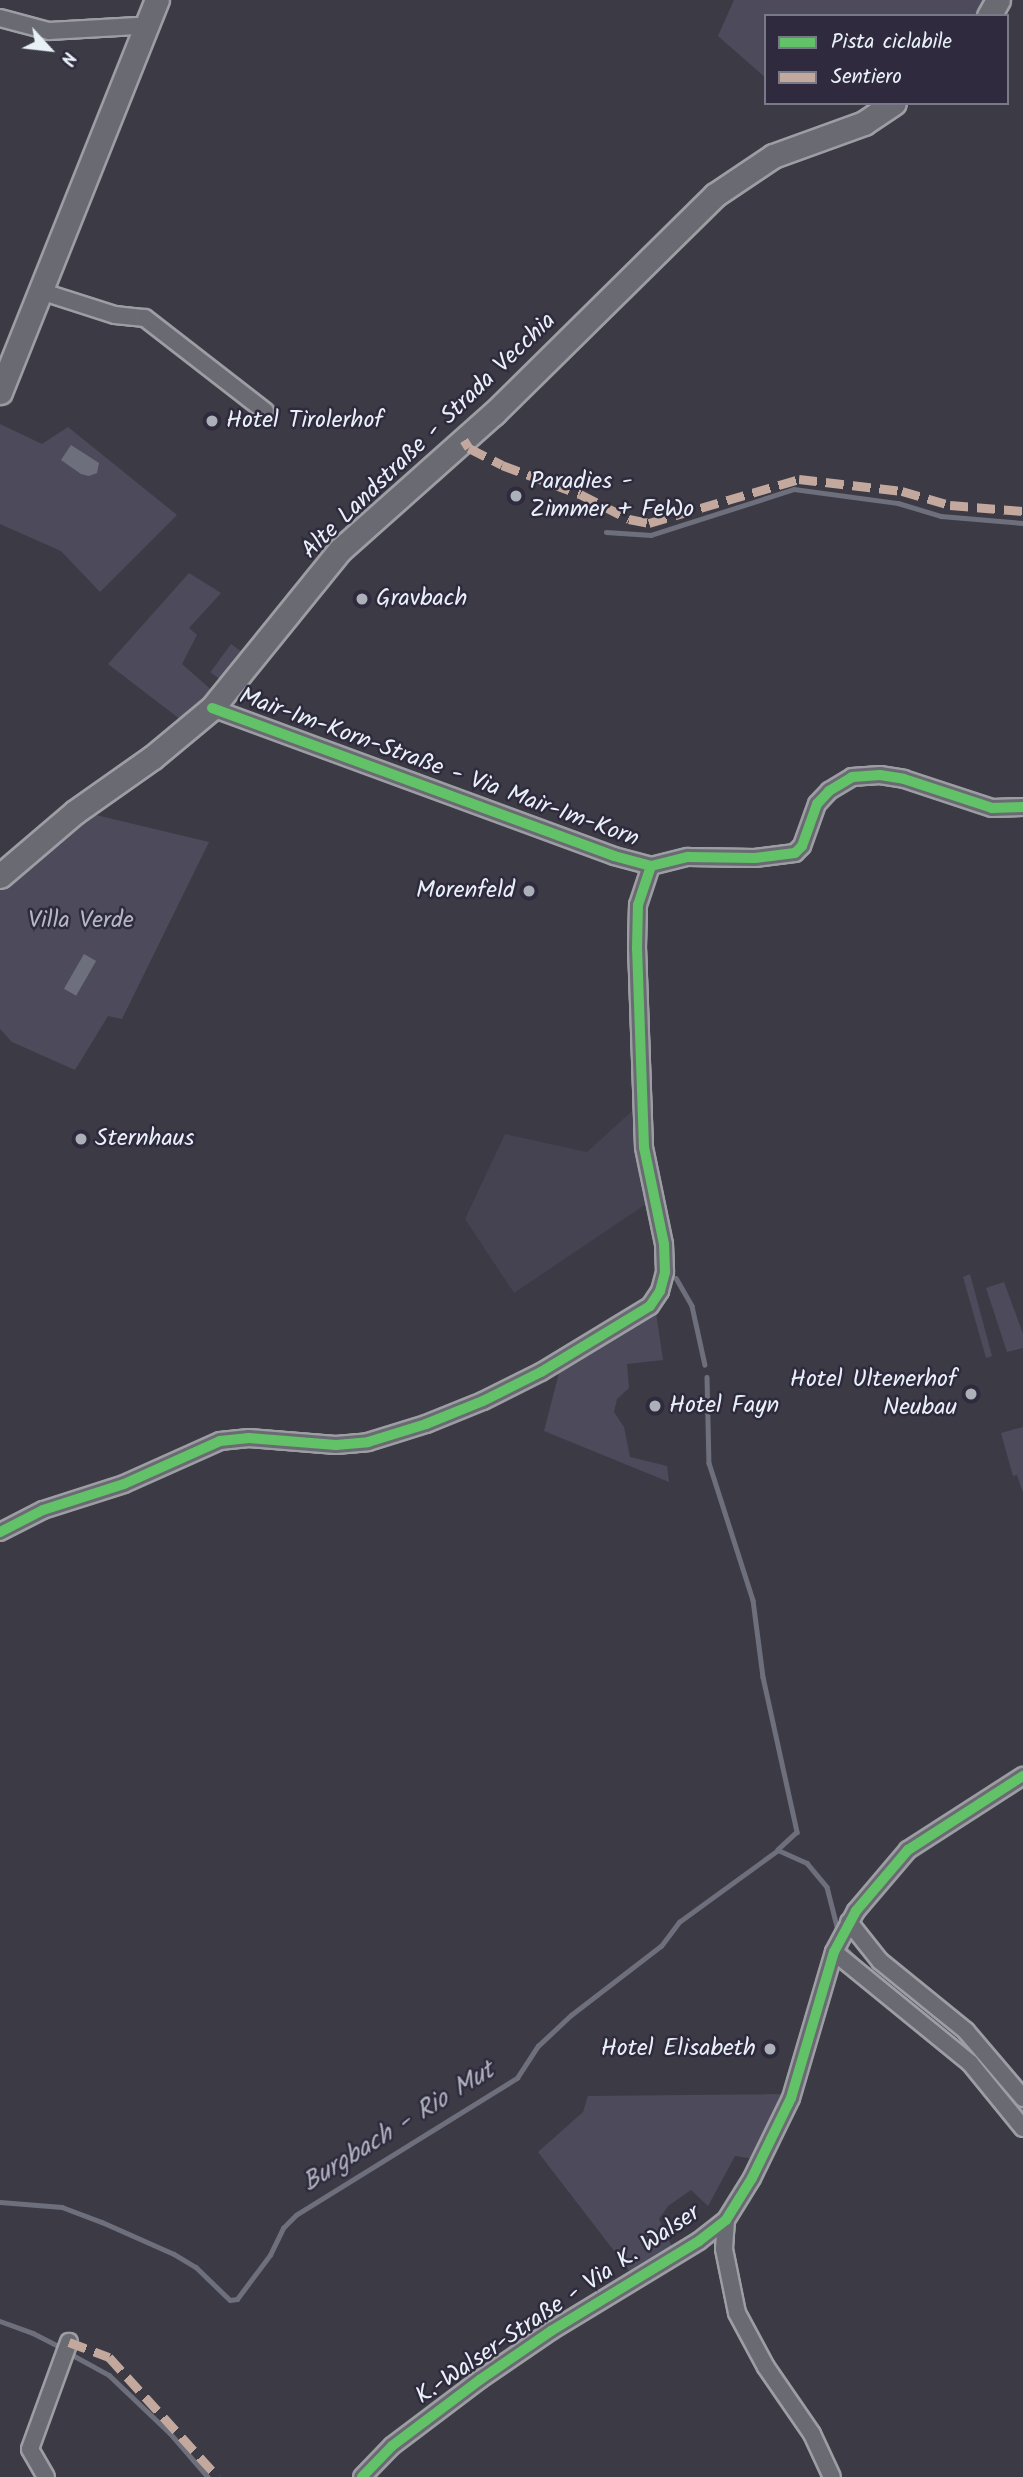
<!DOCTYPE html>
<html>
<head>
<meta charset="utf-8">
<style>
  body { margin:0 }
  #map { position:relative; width:1023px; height:2477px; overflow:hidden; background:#3c3a44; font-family:Kalam,sans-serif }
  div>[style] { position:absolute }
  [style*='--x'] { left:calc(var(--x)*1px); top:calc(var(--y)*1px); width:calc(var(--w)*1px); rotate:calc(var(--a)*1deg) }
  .built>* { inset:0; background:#454252 }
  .green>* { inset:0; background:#4d4b5b; transform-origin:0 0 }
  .water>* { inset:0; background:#6e6f7c; transform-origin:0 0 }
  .stream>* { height:4.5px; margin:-2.25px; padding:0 2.25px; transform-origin:2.25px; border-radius:2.25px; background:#6e6f7c }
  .roads { filter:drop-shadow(2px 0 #9d9ea4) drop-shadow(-2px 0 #9d9ea4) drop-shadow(0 2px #9d9ea4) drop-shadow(0 -2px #9d9ea4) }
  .street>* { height:16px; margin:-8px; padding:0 8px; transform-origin:8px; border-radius:8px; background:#6a6b72 }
  .secondary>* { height:23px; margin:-11.5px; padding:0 11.5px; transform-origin:11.5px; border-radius:11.5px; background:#6a6b72 }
  .quiet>* { height:9px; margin-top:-4.5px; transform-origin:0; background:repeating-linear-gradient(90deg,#c3a89e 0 18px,transparent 0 27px) }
  .cycleway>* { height:10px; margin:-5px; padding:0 5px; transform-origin:5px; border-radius:5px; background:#61c268 }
  .dots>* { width:19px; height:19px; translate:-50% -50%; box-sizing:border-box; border:4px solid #2f2a3d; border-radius:50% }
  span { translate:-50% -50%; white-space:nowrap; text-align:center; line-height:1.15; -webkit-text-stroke:5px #2f2a3d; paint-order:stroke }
  .poi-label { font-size:24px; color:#e8f1f8 }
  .left { translate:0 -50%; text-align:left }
  .right { translate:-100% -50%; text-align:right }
  .street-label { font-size:24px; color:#e8f1f8 }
  .park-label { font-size:24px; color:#b3b8c2 }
  .water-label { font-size:26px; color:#aeb2bd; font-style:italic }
  .legend { position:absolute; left:764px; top:14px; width:245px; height:91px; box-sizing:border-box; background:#2f2a3d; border:2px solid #797a88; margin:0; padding:9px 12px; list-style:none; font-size:21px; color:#e8f1f8 }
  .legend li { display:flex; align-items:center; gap:14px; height:35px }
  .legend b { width:35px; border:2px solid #797a88 }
  .north { position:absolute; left:14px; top:14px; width:70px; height:70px; -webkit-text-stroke:5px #2f2a3d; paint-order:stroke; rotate:117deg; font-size:19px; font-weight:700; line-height:28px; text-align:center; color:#e8f1f8 }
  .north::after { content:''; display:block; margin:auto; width:24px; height:32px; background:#e8f1f8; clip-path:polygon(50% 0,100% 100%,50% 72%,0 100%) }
</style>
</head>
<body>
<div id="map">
  <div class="built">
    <div style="clip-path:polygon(632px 1111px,652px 1200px,514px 1293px,465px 1219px,505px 1134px,587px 1152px)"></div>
  </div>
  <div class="green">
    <div style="clip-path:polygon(734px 0,987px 0,978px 16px,766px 16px,766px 78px,718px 36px)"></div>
    <div style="clip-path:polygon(0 424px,42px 444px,68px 427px,177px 515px,100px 592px,61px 551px,0 524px)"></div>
    <div style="clip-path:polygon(189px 573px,221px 593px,189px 628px,197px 635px,182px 664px,216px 694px,185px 723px,108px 664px)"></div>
    <div style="left:231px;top:644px;width:19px;height:35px;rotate:36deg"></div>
    <div style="clip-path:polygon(89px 807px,96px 815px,209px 842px,122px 1019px,108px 1016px,75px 1070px,12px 1042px,0 1029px,0 884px)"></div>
    <div style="clip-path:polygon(970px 1274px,992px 1356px,986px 1358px,963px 1277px)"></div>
    <div style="clip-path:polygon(1004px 1282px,1023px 1334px,1023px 1348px,1007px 1352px,986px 1288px)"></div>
    <div style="clip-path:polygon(656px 1313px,663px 1360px,627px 1364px,629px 1388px,617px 1399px,614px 1412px,624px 1427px,630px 1457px,667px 1466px,669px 1482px,544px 1431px,560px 1369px)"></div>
    <div style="clip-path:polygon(1023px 1427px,1023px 1493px,1017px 1475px,1013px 1476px,1001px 1433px)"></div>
    <div style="clip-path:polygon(782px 2094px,755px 2159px,735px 2156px,708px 2206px,691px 2190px,668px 2206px,659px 2219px,672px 2247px,631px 2273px,538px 2152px,583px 2112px,588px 2096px)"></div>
  </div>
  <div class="water">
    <div style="clip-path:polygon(71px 445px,99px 463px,97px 473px,89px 476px,81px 474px,61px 460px)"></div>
    <div style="left:84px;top:954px;width:14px;height:40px;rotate:30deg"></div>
  </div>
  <div class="stream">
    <div style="--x:606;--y:532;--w:45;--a:3.8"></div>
    <div style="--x:651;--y:535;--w:150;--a:-17.8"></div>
    <div style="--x:794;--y:489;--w:105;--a:7.7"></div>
    <div style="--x:898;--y:503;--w:45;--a:16.8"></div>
    <div style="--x:941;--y:516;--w:82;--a:4.9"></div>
    <div style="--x:676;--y:1278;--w:32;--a:60"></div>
    <div style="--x:692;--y:1306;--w:60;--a:77.6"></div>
    <div style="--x:707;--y:1377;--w:86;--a:88.7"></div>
    <div style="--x:709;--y:1463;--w:144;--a:72.2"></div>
    <div style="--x:753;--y:1600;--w:78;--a:82.6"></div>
    <div style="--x:763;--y:1677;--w:159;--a:77.6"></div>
    <div style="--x:797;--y:1832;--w:26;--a:137"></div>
    <div style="--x:847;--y:1950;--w:21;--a:45"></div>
    <div style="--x:988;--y:2073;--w:52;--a:47.4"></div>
    <div style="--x:0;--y:2202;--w:62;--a:4.6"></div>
    <div style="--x:62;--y:2207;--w:43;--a:20.6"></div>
    <div style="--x:102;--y:2222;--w:79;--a:24"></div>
    <div style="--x:174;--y:2254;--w:26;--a:31"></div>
    <div style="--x:196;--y:2267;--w:47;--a:44.1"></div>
    <div style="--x:230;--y:2300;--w:7;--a:-8"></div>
    <div style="--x:237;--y:2299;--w:55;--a:-53.1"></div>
    <div style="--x:270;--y:2255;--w:30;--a:-64"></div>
    <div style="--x:283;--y:2228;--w:18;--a:-45"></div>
    <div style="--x:296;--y:2215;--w:260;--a:-31.8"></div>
    <div style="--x:517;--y:2078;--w:38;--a:-57"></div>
    <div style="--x:538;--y:2046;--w:45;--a:-43.2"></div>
    <div style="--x:571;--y:2015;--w:113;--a:-37.5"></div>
    <div style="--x:661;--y:1946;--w:30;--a:-53"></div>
    <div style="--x:679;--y:1922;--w:122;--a:-36"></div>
    <div style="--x:778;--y:1850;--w:32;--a:24"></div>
    <div style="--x:807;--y:1863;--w:31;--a:50"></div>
    <div style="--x:827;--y:1887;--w:44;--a:75.7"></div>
    <div style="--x:0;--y:2321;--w:35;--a:20"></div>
    <div style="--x:33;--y:2333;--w:33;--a:27"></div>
    <div style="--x:69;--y:2353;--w:46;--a:28.8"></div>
    <div style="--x:109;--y:2375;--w:84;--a:43.6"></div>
    <div style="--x:170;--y:2433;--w:58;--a:49.2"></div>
  </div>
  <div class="roads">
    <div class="street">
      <div style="--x:0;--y:18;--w:51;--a:14.9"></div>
      <div style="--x:49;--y:31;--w:88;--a:-3.3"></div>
      <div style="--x:137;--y:26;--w:9;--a:21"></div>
      <div style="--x:40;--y:291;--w:79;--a:17.7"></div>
      <div style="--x:115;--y:315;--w:30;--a:6"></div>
      <div style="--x:145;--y:318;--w:152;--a:37.8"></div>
      <div style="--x:212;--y:708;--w:428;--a:20.2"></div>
      <div style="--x:614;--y:856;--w:38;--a:15"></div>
      <div style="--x:651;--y:866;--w:38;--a:-14"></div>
      <div style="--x:688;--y:857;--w:67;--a:0.9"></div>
      <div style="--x:755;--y:858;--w:40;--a:-7.1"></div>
      <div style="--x:795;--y:853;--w:10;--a:-45"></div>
      <div style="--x:802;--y:846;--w:45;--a:-70.3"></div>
      <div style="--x:817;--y:804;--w:18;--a:-47"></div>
      <div style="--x:829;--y:791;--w:27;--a:-31"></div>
      <div style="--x:852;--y:777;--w:28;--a:-4"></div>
      <div style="--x:880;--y:775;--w:24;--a:9"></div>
      <div style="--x:904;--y:779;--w:93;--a:18.2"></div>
      <div style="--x:992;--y:808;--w:31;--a:-2"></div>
      <div style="--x:0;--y:1532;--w:48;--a:-27.1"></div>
      <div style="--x:43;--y:1510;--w:85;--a:-17.8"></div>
      <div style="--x:124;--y:1484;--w:105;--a:-24.1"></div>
      <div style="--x:220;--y:1441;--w:29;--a:-6"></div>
      <div style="--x:249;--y:1438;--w:87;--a:4.6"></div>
      <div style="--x:336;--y:1445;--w:32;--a:-5"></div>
      <div style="--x:368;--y:1442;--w:61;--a:-17.2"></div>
      <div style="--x:426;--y:1424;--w:61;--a:-22"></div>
      <div style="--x:483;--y:1401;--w:65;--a:-26.6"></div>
      <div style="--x:541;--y:1372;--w:127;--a:-31.2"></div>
      <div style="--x:650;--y:1306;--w:18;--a:-56"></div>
      <div style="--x:660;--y:1291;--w:20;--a:-75"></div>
      <div style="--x:665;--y:1272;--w:28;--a:-92"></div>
      <div style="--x:664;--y:1244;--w:99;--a:-101.7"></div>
      <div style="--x:644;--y:1147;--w:199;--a:-92"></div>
      <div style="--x:637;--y:948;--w:43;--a:-88.7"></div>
      <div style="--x:638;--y:905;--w:41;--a:-71.6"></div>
      <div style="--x:849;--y:1922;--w:50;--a:51.5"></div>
      <div style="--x:880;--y:1961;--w:111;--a:39.1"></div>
      <div style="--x:966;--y:2031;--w:88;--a:49.6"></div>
      <div style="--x:834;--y:1952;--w:176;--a:39.2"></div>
      <div style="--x:970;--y:2063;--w:84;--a:50.8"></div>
      <div style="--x:726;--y:2220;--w:29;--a:94"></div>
      <div style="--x:724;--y:2249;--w:65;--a:78.5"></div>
      <div style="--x:737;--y:2313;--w:61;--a:61.8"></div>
      <div style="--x:766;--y:2367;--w:81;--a:55.5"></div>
      <div style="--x:812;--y:2434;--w:47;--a:65.1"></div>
      <div style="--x:46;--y:2477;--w:32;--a:-120"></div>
      <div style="--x:30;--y:2449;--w:114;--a:-70"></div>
      <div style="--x:362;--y:2477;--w:43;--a:-45.9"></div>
      <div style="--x:392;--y:2446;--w:111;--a:-37"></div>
      <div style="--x:481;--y:2379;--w:85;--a:-34.4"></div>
      <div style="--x:551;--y:2331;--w:173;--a:-31.3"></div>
      <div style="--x:699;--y:2241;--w:34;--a:-38"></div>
      <div style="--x:726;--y:2220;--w:49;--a:-58.2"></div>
      <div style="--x:752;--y:2178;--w:89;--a:-64"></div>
      <div style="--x:791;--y:2098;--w:152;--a:-73.6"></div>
      <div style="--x:834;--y:1952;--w:47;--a:-61.8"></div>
      <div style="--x:856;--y:1911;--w:80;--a:-49.6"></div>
      <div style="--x:908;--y:1850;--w:137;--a:-32.8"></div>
    </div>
    <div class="secondary">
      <div style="--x:989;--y:16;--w:18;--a:-61"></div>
      <div style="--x:0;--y:392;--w:422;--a:-68.2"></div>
      <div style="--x:0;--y:876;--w:99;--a:-40.5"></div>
      <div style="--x:75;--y:812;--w:95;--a:-35.2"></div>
      <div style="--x:153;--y:757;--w:77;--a:-39.7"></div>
      <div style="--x:212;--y:708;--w:203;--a:-51"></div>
      <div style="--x:340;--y:550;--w:206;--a:-41.7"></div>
      <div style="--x:494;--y:413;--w:310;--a:-44.6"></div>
      <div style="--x:715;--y:195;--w:70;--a:-33.9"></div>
      <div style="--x:773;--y:156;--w:97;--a:-19.9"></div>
      <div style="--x:864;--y:123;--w:36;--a:-34"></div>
    </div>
  </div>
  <div class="quiet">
    <div style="--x:464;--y:440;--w:9;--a:58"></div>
    <div style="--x:469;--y:448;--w:37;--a:27"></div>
    <div style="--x:502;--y:465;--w:83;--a:20.4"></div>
    <div style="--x:580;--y:494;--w:55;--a:27"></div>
    <div style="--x:629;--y:519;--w:20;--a:11"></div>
    <div style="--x:649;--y:523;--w:156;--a:-16.3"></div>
    <div style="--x:799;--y:479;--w:104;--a:6.6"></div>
    <div style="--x:902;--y:491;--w:50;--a:16.3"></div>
    <div style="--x:950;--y:505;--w:73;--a:4.7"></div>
    <div style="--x:69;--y:2342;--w:43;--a:20.6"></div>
    <div style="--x:109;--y:2357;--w:162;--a:47.8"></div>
  </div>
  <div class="cycleway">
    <div style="--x:212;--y:708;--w:428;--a:20.2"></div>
    <div style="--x:614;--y:856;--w:38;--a:15"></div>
    <div style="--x:651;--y:866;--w:38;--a:-14"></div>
    <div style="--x:688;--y:857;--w:67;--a:0.9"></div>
    <div style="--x:755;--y:858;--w:40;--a:-7.1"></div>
    <div style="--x:795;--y:853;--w:10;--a:-45"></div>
    <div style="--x:802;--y:846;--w:45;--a:-70.3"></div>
    <div style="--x:817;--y:804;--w:18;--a:-47"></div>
    <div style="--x:829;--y:791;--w:27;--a:-31"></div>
    <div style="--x:852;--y:777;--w:28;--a:-4"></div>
    <div style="--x:880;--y:775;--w:24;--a:9"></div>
    <div style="--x:904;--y:779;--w:93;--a:18.2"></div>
    <div style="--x:992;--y:808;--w:31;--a:-2"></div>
    <div style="--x:0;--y:1532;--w:48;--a:-27.1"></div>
    <div style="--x:43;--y:1510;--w:85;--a:-17.8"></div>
    <div style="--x:124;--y:1484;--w:105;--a:-24.1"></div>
    <div style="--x:220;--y:1441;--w:29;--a:-6"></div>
    <div style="--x:249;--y:1438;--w:87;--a:4.6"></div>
    <div style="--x:336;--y:1445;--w:32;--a:-5"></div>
    <div style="--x:368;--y:1442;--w:61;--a:-17.2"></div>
    <div style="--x:426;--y:1424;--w:61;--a:-22"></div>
    <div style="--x:483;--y:1401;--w:65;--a:-26.6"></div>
    <div style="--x:541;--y:1372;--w:127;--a:-31.2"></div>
    <div style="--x:650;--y:1306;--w:18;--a:-56"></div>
    <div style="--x:660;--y:1291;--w:20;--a:-75"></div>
    <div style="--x:665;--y:1272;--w:28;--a:-92"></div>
    <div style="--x:664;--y:1244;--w:99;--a:-101.7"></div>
    <div style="--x:644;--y:1147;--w:199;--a:-92"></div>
    <div style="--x:637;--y:948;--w:43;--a:-88.7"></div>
    <div style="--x:638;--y:905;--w:41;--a:-71.6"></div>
    <div style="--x:362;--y:2477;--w:43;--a:-45.9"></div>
    <div style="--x:392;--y:2446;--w:111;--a:-37"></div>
    <div style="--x:481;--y:2379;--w:85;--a:-34.4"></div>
    <div style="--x:551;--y:2331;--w:173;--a:-31.3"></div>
    <div style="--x:699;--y:2241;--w:34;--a:-38"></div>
    <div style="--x:726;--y:2220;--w:49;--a:-58.2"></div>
    <div style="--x:752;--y:2178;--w:89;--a:-64"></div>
    <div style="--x:791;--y:2098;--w:152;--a:-73.6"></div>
    <div style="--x:834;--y:1952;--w:47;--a:-61.8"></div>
    <div style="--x:856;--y:1911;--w:80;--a:-49.6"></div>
    <div style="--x:908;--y:1850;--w:137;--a:-32.8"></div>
  </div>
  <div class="dots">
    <div style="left:212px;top:421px;background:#acb1b9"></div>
    <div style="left:516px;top:496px;background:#acb1b9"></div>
    <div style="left:362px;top:599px;background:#acb1b9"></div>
    <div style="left:529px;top:891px;background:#acb1b9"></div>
    <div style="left:81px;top:1139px;background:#acb1b9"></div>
    <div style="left:971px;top:1394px;background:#acb1b9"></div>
    <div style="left:655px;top:1406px;background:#acb1b9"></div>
    <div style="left:770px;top:2049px;background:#acb1b9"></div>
  </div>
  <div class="poi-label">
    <span class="left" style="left:226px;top:421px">Hotel Tirolerhof</span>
    <span class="left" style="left:530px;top:496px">Paradies -<br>Zimmer + FeWo</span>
    <span class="left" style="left:376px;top:599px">Gravbach</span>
    <span class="right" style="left:515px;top:891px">Morenfeld</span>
    <span class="left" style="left:95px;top:1139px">Sternhaus</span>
    <span class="right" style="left:957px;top:1394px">Hotel Ultenerhof<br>Neubau</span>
    <span class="left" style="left:669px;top:1406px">Hotel Fayn</span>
    <span class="right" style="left:756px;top:2049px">Hotel Elisabeth</span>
  </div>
  <div class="street-label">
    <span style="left:429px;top:436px;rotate:-44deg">Alte Landstraße - Strada Vecchia</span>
    <span style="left:439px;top:768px;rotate:20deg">Mair-Im-Korn-Straße - Via Mair-Im-Korn</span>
    <span style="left:558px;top:2305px;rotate:-34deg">K.-Walser-Straße - Via K. Walser</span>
  </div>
  <div class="park-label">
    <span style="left:81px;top:921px">Villa Verde</span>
  </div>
  <div class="water-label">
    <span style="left:399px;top:2128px;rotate:-32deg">Burgbach - Rio Mut</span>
  </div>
  <ul class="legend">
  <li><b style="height:9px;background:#61c268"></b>Pista ciclabile</li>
  <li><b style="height:9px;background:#c3a89e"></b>Sentiero</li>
  </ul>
  <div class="north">N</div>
</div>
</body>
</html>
